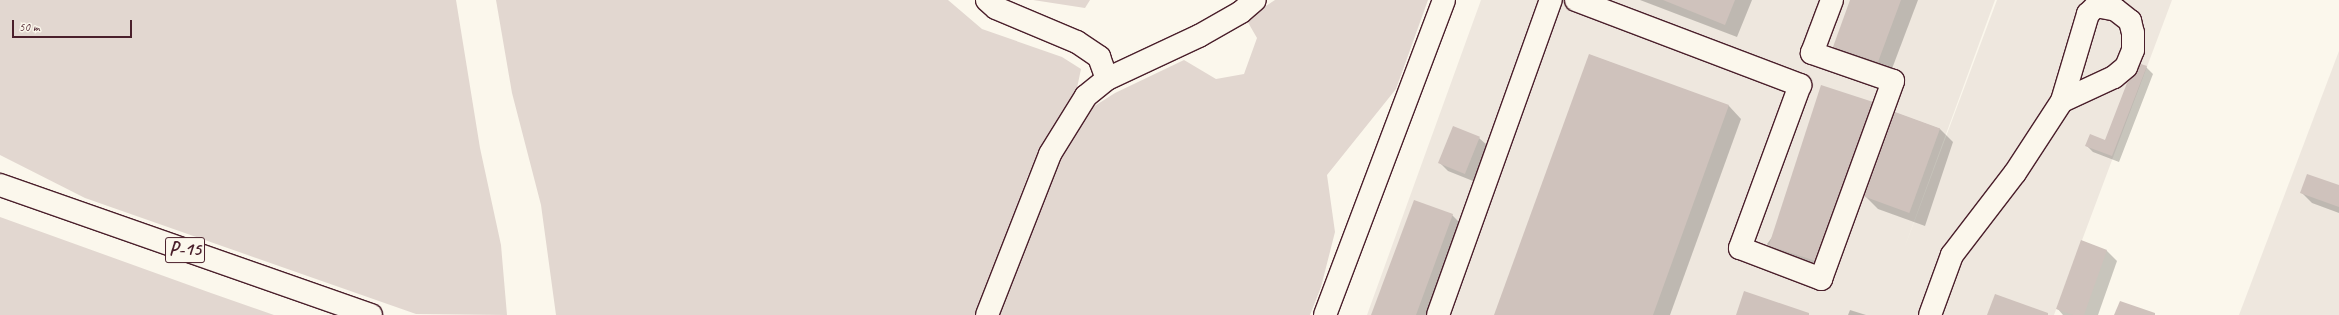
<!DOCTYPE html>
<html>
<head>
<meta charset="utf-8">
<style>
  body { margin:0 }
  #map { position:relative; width:2339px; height:315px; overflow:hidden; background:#fbf7ec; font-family:Caveat,sans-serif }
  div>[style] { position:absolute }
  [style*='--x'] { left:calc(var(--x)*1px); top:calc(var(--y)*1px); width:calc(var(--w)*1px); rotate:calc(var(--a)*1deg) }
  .built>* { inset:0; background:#eee7de }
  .green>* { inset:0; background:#e2d7d0 }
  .shadow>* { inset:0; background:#0003 }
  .building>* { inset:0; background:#cfc2bc; transform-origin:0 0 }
  .roads { filter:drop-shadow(1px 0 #4a1f2b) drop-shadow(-1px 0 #4a1f2b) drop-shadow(0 1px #4a1f2b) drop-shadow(0 -1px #4a1f2b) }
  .minor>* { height:22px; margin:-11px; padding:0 11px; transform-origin:11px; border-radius:11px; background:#fbf7ec }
  .major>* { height:22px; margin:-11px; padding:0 11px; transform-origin:11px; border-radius:11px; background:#fbf7ec }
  span { translate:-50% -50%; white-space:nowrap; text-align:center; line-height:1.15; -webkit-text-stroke:3.5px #fbf7ec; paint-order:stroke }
  .shield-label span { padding:1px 3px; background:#fbf7ec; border:1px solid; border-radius:3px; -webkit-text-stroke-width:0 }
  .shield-label { font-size:19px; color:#4a1f2b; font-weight:700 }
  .scale { position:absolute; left:12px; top:20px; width:120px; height:18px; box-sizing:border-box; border:2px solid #4a1f2b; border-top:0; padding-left:5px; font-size:12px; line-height:14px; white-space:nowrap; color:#4a1f2b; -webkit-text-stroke:3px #fbf7ec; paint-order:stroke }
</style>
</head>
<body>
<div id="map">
  <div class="built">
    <div style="clip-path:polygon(1481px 0,1995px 0,1904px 249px,1997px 0,2172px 0,2054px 315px,1367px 315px)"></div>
    <div style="clip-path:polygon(2339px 51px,2339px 315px,2239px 315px)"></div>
  </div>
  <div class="green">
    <div style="clip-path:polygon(0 0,456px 0,480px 148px,501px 245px,507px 315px,416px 314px,85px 198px,0 155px)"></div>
    <div style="clip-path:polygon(496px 0,948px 0,982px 29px,1062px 57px,1081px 69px,1077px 88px,1057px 120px,1028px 176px,976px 315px,556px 315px,541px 205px,512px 93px)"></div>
    <div style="clip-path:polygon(1033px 0,1090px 0,1085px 8px)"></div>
    <div style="clip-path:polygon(1275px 0,1428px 0,1396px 89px,1327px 175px,1335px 232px,1321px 287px,1310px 315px,995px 315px,1062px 150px,1082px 114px,1115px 93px,1184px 60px,1216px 79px,1244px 74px,1257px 38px,1246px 19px)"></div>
    <div style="clip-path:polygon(0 217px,211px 293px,274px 315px,0 315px)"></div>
  </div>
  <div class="shadow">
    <div style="clip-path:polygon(1640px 0,1752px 0,1737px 37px)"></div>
    <div style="clip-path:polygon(1851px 0,1918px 0,1890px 74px,1847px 59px,1834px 47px)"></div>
    <div style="clip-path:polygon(1590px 55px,1729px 106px,1741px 119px,1670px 315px,1495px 315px)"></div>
    <div style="clip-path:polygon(2146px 67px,2153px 74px,2119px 162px,2093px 152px,2086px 145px,2105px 141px)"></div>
    <div style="clip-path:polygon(1871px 103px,1884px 116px,1826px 275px,1780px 257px,1767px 244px)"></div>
    <div style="clip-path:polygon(1896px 113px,1940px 129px,1953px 142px,1925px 226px,1878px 209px,1865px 196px)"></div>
    <div style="clip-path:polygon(1479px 138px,1487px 145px,1473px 181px,1448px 171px,1440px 163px)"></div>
    <div style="clip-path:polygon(2339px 187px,2339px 213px,2312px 203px,2302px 193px)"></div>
    <div style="clip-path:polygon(1452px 215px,1465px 228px,1433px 315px,1372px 315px)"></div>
    <div style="clip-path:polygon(2082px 241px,2107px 251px,2117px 261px,2098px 315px,2063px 315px,2057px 308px)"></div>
    <div style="clip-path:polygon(1850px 310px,1866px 315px,1848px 315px)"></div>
  </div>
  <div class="building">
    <div style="clip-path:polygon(1663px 0,1735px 0,1725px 25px)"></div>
    <div style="clip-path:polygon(1850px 0,1901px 0,1878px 62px,1833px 47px)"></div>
    <div style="clip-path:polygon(1589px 54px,1729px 105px,1653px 315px,1494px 315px)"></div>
    <div style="clip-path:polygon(2141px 64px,2147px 66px,2112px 156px,2085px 146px,2090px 134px,2105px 140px,2127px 83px,2134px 76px)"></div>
    <div style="left:1821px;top:85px;width:54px;height:169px;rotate:18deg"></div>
    <div style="left:1895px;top:112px;width:48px;height:90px;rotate:20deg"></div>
    <div style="left:1453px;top:126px;width:29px;height:40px;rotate:22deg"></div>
    <div style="clip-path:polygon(2307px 174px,2339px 185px,2339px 207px,2300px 193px)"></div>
    <div style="clip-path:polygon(1414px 200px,1453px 214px,1416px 315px,1371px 315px)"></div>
    <div style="clip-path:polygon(2081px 240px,2107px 250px,2084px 315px,2073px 315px,2056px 309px)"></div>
    <div style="clip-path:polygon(1744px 291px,1809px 313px,1809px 315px,1736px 315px)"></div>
    <div style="clip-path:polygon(1995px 294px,2048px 313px,2048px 315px,1987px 315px)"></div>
    <div style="clip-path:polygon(2120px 301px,2155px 313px,2155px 315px,2114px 315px)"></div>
  </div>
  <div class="roads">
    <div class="minor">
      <div style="--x:987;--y:0;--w:12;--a:42"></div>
      <div style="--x:996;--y:8;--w:88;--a:22.8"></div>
      <div style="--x:1077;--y:42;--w:27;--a:34"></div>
      <div style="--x:1099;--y:57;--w:23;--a:70"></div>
      <div style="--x:1576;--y:0;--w:240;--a:20.8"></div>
      <div style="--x:1800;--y:85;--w:174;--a:110.2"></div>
      <div style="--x:1740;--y:248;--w:87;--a:20.9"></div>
      <div style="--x:1821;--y:279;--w:211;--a:-70"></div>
      <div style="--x:1893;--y:81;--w:86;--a:-160.9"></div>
      <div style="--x:1812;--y:53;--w:57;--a:-69.3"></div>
      <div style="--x:987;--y:315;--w:173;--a:-68.6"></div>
      <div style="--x:1050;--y:154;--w:68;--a:-58.2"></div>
      <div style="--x:1086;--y:96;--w:27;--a:-39"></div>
      <div style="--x:1107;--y:79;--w:102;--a:-25.1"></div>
      <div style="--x:1199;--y:36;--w:48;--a:-29.7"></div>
      <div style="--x:1241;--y:12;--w:18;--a:-41"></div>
      <div style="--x:1325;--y:315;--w:337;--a:-69.3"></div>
      <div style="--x:1438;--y:315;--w:335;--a:-70.3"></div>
      <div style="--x:1930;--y:315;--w:64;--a:-69.9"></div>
      <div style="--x:1952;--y:255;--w:103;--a:-52.5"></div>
      <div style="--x:2015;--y:173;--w:86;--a:-56.9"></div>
      <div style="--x:2062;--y:101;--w:91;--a:-73.4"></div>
      <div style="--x:2088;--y:14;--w:11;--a:-45"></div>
      <div style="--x:2096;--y:6;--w:20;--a:11"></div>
      <div style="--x:2116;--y:10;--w:18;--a:38"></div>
      <div style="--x:2130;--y:21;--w:12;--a:76"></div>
      <div style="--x:2133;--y:33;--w:17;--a:90"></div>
      <div style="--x:2133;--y:50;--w:18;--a:112"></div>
      <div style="--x:2126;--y:67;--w:16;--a:140"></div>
      <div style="--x:2114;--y:77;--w:57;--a:155.2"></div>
    </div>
    <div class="major">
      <div style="--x:0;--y:185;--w:393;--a:19.3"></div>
    </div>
  </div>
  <div class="shield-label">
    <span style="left:185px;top:250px">Р-15</span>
  </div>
  <div class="scale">50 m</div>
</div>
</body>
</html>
